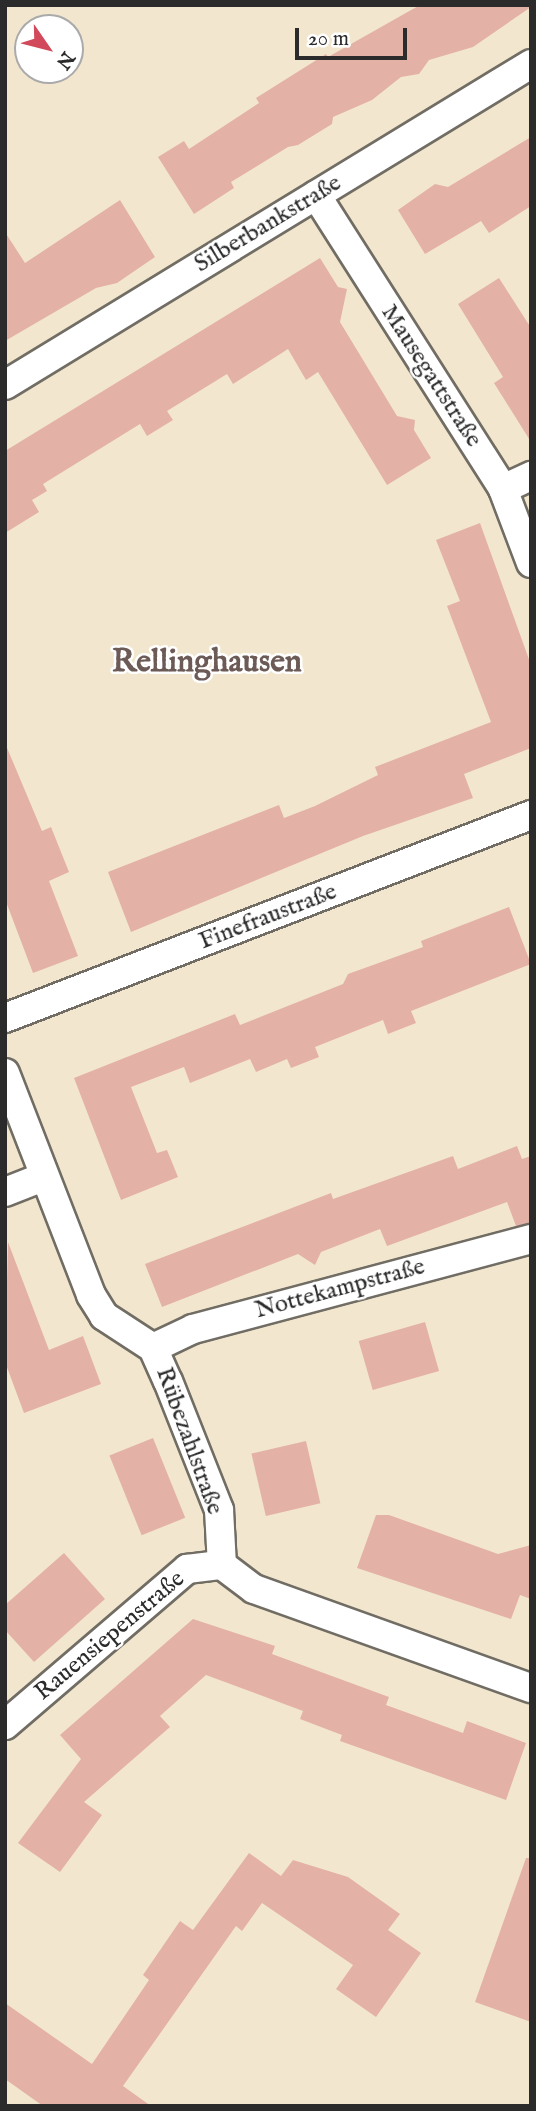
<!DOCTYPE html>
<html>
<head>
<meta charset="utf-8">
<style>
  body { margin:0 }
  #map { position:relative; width:536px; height:2111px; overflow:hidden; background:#f2e7ce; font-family:"IM FELL English",serif }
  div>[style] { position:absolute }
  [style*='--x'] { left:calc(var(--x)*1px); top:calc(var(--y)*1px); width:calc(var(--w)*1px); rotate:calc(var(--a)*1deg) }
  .building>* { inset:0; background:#e4b1a6; transform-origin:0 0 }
  .roads { filter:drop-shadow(2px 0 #716d64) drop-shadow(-2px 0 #716d64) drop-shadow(0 2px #716d64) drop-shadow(0 -2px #716d64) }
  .street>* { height:28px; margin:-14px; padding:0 14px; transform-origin:14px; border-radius:14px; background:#fff }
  span { translate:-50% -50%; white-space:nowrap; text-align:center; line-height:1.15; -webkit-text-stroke:5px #fff; paint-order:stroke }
  .street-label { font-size:24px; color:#2b2b2b }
  .district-label { font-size:32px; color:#6c5a56; font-weight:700 }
  .frame { position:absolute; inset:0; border:7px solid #2b2b2b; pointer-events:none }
  .north { position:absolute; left:14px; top:14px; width:70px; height:70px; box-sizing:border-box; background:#fff; border:2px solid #aaa; border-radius:50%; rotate:125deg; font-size:19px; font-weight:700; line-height:28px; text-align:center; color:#2b2b2b }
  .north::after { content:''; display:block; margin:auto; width:24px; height:32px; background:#d1495b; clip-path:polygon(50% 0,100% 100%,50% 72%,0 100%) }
  .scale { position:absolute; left:295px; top:28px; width:112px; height:32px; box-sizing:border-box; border:4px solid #2b2b2b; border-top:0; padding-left:9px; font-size:21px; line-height:24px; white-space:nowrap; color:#2b2b2b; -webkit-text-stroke:5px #fff; paint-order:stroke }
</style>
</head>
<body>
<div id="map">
  <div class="building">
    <div style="clip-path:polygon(420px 5px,531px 7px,473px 47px,429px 60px,419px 74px,401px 77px,372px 100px,333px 117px,332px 124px,298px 145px,288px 147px,231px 182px,234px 188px,194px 214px,158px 157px,184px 141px,189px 149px,259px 103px,256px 98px,326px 54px,328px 57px)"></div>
    <div style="clip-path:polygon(531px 137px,531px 206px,489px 233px,481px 221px,425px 254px,398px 210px,435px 184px,448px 187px)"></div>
    <div style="clip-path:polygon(120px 200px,155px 257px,117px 283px,96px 288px,5px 341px,5px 232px,25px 263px)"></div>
    <div style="clip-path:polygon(320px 258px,338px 287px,347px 289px,340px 322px,397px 416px,415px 420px,414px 430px,431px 458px,387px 485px,318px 372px,306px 380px,288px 349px,233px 384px,227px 374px,167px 411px,173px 420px,147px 436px,140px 424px,43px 484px,47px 491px,32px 500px,39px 512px,5px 533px,5px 451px)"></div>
    <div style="clip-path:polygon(499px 278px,531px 328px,531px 442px,494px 383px,503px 377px,458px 304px)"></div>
    <div style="clip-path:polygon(480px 523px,531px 665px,531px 748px,464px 774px,473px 798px,363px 836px,131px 932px,108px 872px,279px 805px,284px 818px,315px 806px,378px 775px,375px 767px,491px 722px,447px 606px,460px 601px,436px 540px)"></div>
    <div style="clip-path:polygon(5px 743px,42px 831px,51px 827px,69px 872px,49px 881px,78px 956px,33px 973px,5px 899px)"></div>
    <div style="clip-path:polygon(509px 907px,531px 964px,411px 1011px,416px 1023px,388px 1034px,383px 1020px,315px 1047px,319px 1057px,291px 1068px,287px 1059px,256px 1072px,250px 1059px,190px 1083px,184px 1067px,131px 1087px,157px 1153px,167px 1150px,178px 1177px,121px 1200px,74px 1078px,235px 1014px,240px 1025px,343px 984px,348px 974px,423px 947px,421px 941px)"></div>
    <div style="clip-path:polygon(517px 1146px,522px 1159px,531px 1156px,531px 1223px,516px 1226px,507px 1202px,387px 1246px,380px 1229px,321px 1252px,315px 1265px,298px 1254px,162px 1307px,145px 1264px,331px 1193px,333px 1199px,453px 1156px,458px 1169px)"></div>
    <div style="clip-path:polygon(8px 1242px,49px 1350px,83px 1336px,101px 1384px,24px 1413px,5px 1362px)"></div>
    <div style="left:425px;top:1322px;width:51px;height:69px;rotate:74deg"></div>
    <div style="left:153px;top:1438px;width:86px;height:47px;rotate:68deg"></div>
    <div style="left:306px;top:1441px;width:64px;height:56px;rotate:77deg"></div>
    <div style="clip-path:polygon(376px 1515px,389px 1515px,498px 1554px,531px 1545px,531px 1599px,520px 1595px,511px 1619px,357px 1568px)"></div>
    <div style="clip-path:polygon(64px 1553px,105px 1599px,34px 1662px,5px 1630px,5px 1605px)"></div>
    <div style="clip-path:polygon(193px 1619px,275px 1646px,272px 1654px,389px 1697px,386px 1705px,463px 1733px,467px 1721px,526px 1743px,506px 1800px,340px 1741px,342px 1735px,300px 1719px,303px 1711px,206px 1675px,160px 1716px,170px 1727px,84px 1802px,102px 1815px,60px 1872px,18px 1843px,81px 1759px,60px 1735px)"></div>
    <div style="clip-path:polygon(249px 1853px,281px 1876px,293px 1860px,348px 1877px,400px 1914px,388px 1930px,421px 1953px,376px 2017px,336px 1989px,353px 1965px,262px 1903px,242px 1931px,236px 1926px,123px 2086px,151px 2106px,43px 2106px,5px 2079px,5px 2003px,92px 2064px,149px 1980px,143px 1975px,180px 1921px,193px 1930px)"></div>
    <div style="clip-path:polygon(526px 1858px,531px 1858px,531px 2022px,475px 2002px)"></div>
  </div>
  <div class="roads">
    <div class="street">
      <div style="--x:316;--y:195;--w:348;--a:57.5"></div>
      <div style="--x:503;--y:489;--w:79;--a:69.3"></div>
      <div style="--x:5;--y:385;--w:616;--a:-31.39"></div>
      <div style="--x:503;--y:489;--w:31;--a:-25"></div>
      <div style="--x:5;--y:1018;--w:564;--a:-21.1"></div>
      <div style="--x:5;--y:1073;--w:238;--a:68.8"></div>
      <div style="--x:91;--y:1295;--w:25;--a:58"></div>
      <div style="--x:104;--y:1316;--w:59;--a:33.1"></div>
      <div style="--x:153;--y:1348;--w:36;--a:66"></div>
      <div style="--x:168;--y:1381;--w:139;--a:68.4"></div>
      <div style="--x:219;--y:1510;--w:55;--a:86.9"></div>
      <div style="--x:222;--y:1565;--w:40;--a:37"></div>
      <div style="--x:254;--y:1589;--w:294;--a:19.7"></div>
      <div style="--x:5;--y:1192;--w:41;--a:-21.5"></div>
      <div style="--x:153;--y:1348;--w:44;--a:-25.4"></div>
      <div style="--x:193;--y:1329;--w:350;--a:-14.9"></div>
      <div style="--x:5;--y:1725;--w:240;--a:-40.6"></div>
      <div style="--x:187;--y:1569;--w:35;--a:-7"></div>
    </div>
  </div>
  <div class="street-label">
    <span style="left:268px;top:224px;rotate:-31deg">Silberbankstraße</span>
    <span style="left:431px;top:376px;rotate:57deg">Mausegattstraße</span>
    <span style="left:268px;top:917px;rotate:-21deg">Finefraustraße</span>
    <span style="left:340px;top:1289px;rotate:-15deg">Nottekampstraße</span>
    <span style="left:189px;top:1441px;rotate:70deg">Rübezahlstraße</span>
    <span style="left:110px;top:1636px;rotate:-40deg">Rauensiepenstraße</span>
  </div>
  <div class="district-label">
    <span style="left:207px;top:663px">Rellinghausen</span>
  </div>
  <div class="frame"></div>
  <div class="north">N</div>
  <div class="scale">20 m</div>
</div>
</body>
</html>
